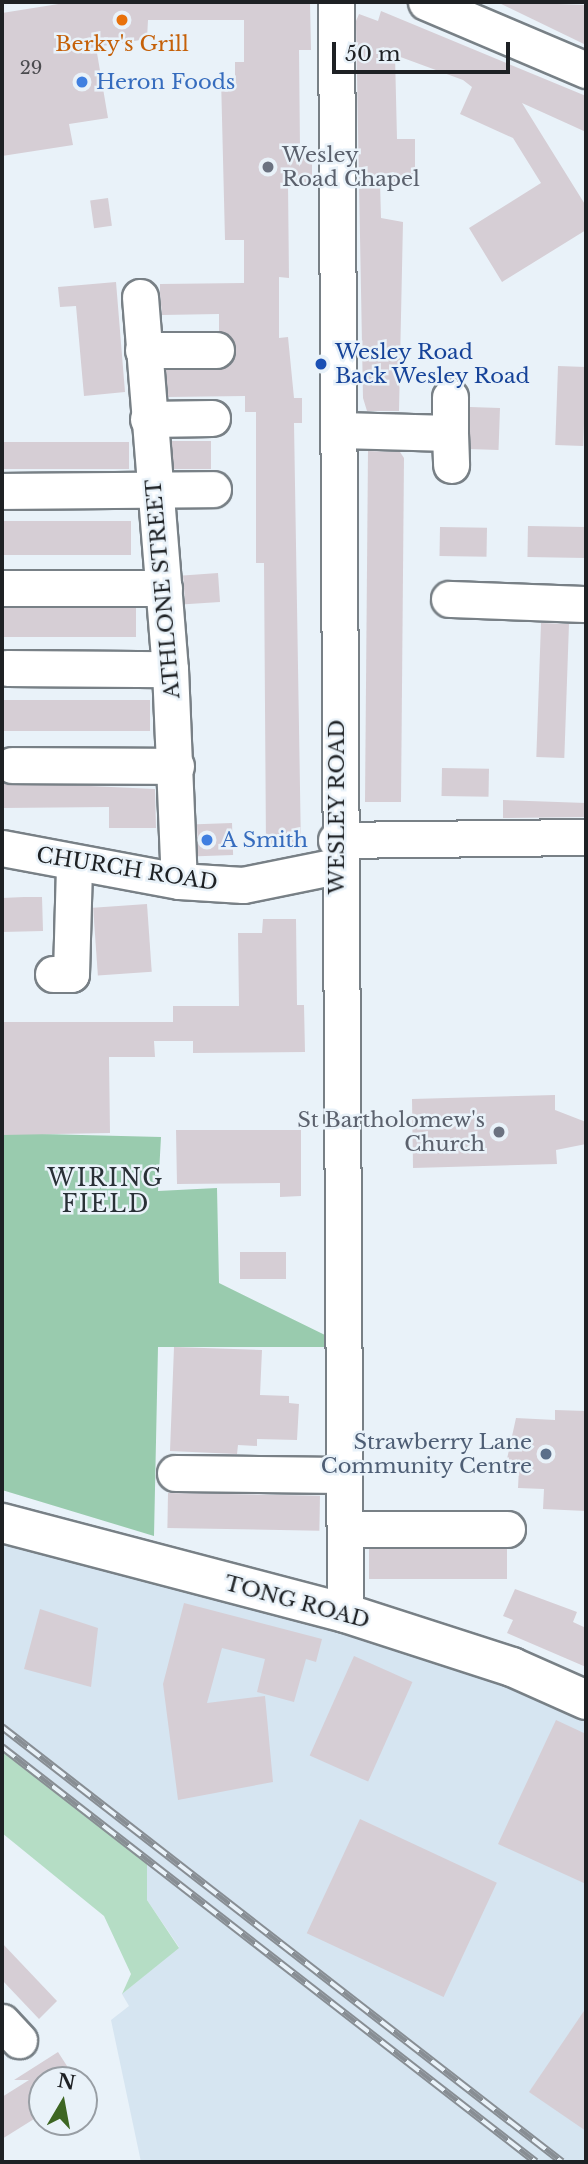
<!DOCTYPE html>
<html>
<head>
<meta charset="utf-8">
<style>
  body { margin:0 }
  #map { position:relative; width:588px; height:2164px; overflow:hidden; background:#e9f2f9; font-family:"Libre Baskerville",serif }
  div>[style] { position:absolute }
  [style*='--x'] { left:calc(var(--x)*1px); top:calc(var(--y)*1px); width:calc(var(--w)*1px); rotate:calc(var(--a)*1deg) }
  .built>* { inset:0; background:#d6e5f1 }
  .green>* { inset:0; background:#b5ddc5 }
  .forest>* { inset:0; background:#99cbae }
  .building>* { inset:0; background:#d6ced5; transform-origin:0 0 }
  .roads { filter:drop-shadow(2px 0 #788086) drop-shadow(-2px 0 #788086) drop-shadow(0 2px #788086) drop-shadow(0 -2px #788086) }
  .minor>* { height:35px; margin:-17.5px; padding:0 17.5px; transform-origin:17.5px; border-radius:17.5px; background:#fff }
  .major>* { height:38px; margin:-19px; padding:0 19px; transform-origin:19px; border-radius:19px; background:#fff }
  .rail>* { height:8px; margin-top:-4px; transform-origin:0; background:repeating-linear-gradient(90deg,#e9f2f9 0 16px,#888e94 0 32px); box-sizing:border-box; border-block:2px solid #888e94 }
  .dots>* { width:19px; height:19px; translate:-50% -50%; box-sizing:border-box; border:4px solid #e9f2f9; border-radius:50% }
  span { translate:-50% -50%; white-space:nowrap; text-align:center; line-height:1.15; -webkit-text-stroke:5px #e9f2f9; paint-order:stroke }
  .number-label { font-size:18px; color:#4c4c50 }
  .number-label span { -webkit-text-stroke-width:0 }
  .food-label { font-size:21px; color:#c56008 }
  .shop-label { font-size:21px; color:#366cbe }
  .left { translate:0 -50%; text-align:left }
  .worship-label { font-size:21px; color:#5b616d }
  .right { translate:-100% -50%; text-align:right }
  .transit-label { font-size:21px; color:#164399 }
  .street-label { font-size:21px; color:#1e2124 }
  .service-label { font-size:21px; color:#4e5e75 }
  .neighbourhood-label { font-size:23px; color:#293036; letter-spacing:2px }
  .frame { position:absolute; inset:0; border:4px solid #1e2124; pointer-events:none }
  .north { position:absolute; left:28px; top:2066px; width:70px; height:70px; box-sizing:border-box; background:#e9f2f9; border:2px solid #989ea4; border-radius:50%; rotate:10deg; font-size:19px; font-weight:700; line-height:28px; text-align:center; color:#1e2124 }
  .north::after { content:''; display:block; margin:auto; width:24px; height:32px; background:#3d6622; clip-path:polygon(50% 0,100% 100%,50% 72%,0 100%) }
  .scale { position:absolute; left:332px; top:42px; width:178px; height:32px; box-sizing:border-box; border:4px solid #1e2124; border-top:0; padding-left:9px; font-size:21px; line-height:24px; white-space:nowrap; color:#1e2124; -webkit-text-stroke:5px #e9f2f9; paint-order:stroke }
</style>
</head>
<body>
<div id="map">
  <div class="built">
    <div style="clip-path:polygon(2px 1523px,586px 1700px,586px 2162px,141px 2162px,111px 2020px,129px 2006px,122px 1994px,179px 1947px,147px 1900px,147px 1858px,2px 1747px)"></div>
  </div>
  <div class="green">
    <div style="clip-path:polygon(2px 1747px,147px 1858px,147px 1900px,179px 1948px,122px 1994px,131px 1974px,104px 1916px,2px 1833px)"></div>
  </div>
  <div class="forest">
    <div style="clip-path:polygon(2px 1133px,161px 1137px,158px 1191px,217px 1188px,219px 1283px,327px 1336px,327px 1347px,158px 1347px,154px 1536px,2px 1490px)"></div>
  </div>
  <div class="building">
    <div style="clip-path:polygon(71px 2px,310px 2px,311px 50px,299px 50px,300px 150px,312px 150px,312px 185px,288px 184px,289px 278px,279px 277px,279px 338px,288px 337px,294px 398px,302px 398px,302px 423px,294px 423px,301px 849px,266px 849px,264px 563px,256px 563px,256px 412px,245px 412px,245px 396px,168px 397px,166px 370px,225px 368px,236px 349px,219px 331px,219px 314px,162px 315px,160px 294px,160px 284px,244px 283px,244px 240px,225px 240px,221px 78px,235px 78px,235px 62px,244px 62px,244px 20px,148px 20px,147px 39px,96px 47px,108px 118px,69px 124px,73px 145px,2px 156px,2px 13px)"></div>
    <div style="clip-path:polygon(497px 2px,586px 5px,586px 45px)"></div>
    <div style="clip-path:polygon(381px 11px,586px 96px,586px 132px,522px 103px,586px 206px,586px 230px,502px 282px,469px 228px,541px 183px,513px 138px,460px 114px,472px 87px,463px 80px,395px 55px,397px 139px,415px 139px,415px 182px,380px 182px,381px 218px,403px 222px,399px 411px,367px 411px,363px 398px,356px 21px,359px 14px,378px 21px)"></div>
    <div style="left:108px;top:198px;width:28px;height:18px;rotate:82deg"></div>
    <div style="clip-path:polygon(116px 282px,125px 392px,84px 396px,76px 306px,60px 307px,58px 287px)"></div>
    <div style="left:558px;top:366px;width:28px;height:79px;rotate:2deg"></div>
    <div style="left:470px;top:407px;width:30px;height:42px;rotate:2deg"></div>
    <div style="left:211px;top:441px;width:28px;height:39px;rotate:90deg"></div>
    <div style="left:2px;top:442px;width:127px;height:27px"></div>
    <div style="clip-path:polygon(368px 451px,400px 452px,404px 458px,401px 802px,365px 802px)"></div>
    <div style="left:131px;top:521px;width:34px;height:129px;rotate:90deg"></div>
    <div style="left:528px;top:526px;width:58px;height:31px;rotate:1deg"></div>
    <div style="left:440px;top:527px;width:47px;height:29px;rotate:1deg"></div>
    <div style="left:218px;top:573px;width:29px;height:35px;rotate:86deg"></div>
    <div style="left:2px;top:608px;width:134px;height:29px"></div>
    <div style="left:541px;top:623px;width:28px;height:134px;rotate:2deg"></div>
    <div style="left:2px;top:700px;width:148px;height:31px"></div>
    <div style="left:442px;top:768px;width:47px;height:28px;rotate:1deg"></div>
    <div style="clip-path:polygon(2px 782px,155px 789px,156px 828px,109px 828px,109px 807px,2px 808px)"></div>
    <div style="clip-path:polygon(503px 800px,586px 803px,586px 817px,503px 818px)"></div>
    <div style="left:232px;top:823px;width:32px;height:35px;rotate:88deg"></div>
    <div style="clip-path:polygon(24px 897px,42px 897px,43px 931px,2px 932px,2px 898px)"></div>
    <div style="left:147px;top:904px;width:68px;height:54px;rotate:86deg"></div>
    <div style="clip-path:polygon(263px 919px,296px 919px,297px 1005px,304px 1005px,305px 1052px,193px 1053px,193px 1041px,154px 1041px,155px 1057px,109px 1057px,110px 1133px,2px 1135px,2px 1022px,173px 1022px,173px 1006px,239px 1006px,238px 933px,262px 933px)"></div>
    <div style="clip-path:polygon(555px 1095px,555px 1110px,586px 1122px,586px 1144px,556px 1150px,557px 1164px,413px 1168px,412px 1099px)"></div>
    <div style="clip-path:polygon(176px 1130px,301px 1130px,301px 1196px,280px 1197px,280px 1183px,177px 1184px)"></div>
    <div style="left:240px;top:1252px;width:46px;height:27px"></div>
    <div style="clip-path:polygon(174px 1347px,262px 1350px,260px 1395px,289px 1396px,289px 1403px,299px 1404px,297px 1440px,257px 1439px,257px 1446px,238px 1445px,237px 1454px,170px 1451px)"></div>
    <div style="clip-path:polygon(555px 1410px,586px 1411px,586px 1511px,543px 1509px,544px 1489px,518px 1488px,519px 1468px,505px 1468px,516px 1418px,555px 1420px)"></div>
    <div style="left:168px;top:1493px;width:152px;height:35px;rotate:1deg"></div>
    <div style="left:369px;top:1549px;width:138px;height:30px"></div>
    <div style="clip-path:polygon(515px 1589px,577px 1612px,573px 1622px,586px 1628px,586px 1667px,507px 1633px,513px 1620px,503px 1616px)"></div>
    <div style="clip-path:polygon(184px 1603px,322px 1639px,316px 1662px,306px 1659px,294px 1702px,257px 1692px,265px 1659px,222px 1648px,207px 1703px,265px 1696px,273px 1782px,178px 1800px,163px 1684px)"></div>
    <div style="clip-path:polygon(40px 1609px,98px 1628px,91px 1687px,24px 1669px)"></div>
    <div style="left:354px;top:1656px;width:64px;height:109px;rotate:24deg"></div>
    <div style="clip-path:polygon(556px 1720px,586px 1734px,586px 1884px,498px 1844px)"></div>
    <div style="left:360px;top:1819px;width:151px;height:126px;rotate:25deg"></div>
    <div style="clip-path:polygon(2px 1943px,57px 2001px,39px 2019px,2px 1980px)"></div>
    <div style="clip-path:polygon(586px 2008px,586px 2131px,529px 2092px)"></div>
    <div style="clip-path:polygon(58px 2052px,76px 2080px,42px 2080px,42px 2114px,2px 2139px,2px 2097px,29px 2080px,14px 2080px)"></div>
  </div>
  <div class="roads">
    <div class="minor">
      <div style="--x:336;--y:2;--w:1611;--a:89.68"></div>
      <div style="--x:426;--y:2;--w:174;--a:23"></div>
      <div style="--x:140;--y:297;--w:373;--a:85.4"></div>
      <div style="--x:170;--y:669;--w:212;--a:87.6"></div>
      <div style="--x:143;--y:350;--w:73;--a:0"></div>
      <div style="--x:148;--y:419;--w:64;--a:-0.9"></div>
      <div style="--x:340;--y:430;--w:110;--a:1.6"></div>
      <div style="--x:450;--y:433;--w:36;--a:-90"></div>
      <div style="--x:450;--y:433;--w:32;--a:88"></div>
      <div style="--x:2;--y:491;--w:211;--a:-0.5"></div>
      <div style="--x:2;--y:588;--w:162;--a:0"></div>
      <div style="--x:449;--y:599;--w:137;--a:2.1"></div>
      <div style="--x:7;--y:668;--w:163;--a:0.4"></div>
      <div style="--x:12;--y:765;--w:164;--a:0.3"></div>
      <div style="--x:336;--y:840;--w:250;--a:-0.7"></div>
      <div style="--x:2;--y:848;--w:180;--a:10.6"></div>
      <div style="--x:179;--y:881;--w:64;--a:3.6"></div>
      <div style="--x:243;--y:885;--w:95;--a:-11.5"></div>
      <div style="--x:53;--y:974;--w:18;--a:0"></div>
      <div style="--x:71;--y:974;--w:110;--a:-88.4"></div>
      <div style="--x:175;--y:1473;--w:168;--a:0.7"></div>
      <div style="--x:345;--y:1529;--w:162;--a:0"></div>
      <div style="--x:2;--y:2022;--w:25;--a:47"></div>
    </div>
    <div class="major">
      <div style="--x:2;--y:1523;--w:355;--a:14.7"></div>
      <div style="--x:345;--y:1613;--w:176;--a:17.9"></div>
      <div style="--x:512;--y:1667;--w:81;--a:24"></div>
    </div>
  </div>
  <div class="rail">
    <div style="--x:2;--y:1727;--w:709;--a:37.84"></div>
    <div style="--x:2;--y:1747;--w:676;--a:37.85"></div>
  </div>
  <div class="dots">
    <div style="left:122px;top:20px;background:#e8710a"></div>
    <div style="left:82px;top:82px;background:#3f7fe0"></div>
    <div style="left:268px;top:167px;background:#6b7280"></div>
    <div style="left:321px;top:364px;background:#1a4fb4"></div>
    <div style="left:207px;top:840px;background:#3f7fe0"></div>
    <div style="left:499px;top:1132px;background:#6b7280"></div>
    <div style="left:546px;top:1454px;background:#5c6f8a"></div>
  </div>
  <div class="number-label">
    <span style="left:31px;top:68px">29</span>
  </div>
  <div class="food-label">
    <span style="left:122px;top:44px">Berky's Grill</span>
  </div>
  <div class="shop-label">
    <span class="left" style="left:96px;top:82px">Heron Foods</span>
    <span class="left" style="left:221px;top:840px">A Smith</span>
  </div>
  <div class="worship-label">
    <span class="left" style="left:282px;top:167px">Wesley<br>Road Chapel</span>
    <span class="right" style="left:485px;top:1132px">St Bartholomew's<br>Church</span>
  </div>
  <div class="transit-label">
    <span class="left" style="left:335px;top:364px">Wesley Road<br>Back Wesley Road</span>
  </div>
  <div class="street-label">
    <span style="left:163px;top:589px;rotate:-95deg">ATHLONE STREET</span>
    <span style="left:337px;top:807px;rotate:-90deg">WESLEY ROAD</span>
    <span style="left:127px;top:869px;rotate:9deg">CHURCH ROAD</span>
    <span style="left:297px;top:1602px;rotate:15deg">TONG ROAD</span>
  </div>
  <div class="service-label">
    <span class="right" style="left:532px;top:1454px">Strawberry Lane<br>Community Centre</span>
  </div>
  <div class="neighbourhood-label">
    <span style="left:106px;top:1191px">WIRING<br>FIELD</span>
  </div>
  <div class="frame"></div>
  <div class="north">N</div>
  <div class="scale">50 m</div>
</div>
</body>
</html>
